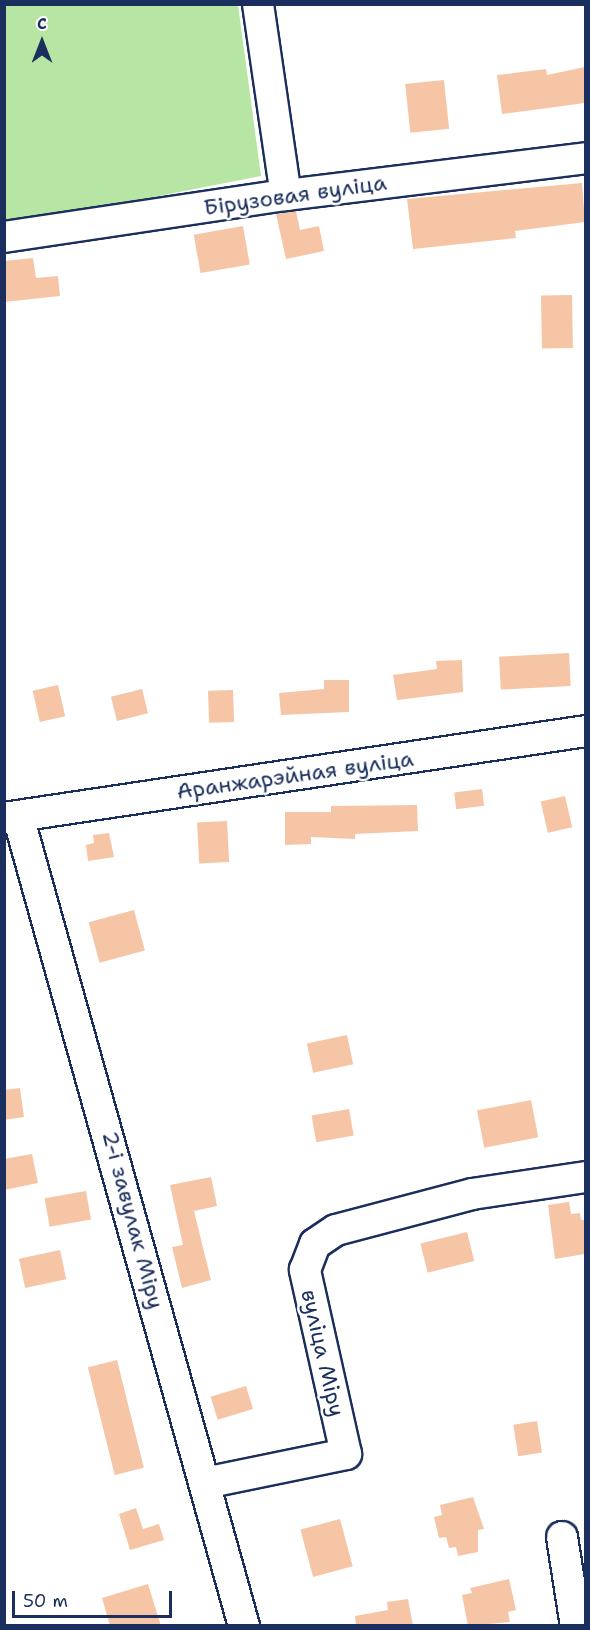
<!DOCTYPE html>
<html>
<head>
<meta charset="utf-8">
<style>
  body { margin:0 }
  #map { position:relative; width:590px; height:1630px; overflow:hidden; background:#fff; font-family:"Shantell Sans",sans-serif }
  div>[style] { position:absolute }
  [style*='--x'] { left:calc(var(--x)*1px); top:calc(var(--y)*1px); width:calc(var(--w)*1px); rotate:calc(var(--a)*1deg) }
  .green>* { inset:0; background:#b6e5a4 }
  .building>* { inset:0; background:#f6c5a6; transform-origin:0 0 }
  .roads { filter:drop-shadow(2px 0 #1b2f5e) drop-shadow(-2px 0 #1b2f5e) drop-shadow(0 2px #1b2f5e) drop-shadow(0 -2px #1b2f5e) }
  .minor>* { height:30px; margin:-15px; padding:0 15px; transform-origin:15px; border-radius:15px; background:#fff }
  span { translate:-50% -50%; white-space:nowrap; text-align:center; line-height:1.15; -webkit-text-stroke:5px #fff; paint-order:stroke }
  .street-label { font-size:22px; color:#1b2f5e }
  .frame { position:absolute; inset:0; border:6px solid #1b2f5e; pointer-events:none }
  .north { position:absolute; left:12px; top:12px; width:60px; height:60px; -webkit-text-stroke:4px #fff; paint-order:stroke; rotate:0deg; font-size:16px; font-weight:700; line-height:24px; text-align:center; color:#1b2f5e }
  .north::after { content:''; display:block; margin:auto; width:21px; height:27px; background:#1b2f5e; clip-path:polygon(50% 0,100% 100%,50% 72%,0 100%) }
  .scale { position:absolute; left:12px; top:1591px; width:160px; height:27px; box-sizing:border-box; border:3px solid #1b2f5e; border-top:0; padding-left:8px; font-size:18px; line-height:21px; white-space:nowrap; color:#1b2f5e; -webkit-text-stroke:4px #fff; paint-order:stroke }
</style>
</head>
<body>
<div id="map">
  <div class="green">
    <div style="clip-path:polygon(5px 5px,238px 5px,261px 176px,5px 226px)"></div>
  </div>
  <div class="building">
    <div style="clip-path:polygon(585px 67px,585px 103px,502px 114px,497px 75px,546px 69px,547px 75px)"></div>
    <div style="left:444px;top:80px;width:49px;height:39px;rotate:84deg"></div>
    <div style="clip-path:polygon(582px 183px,585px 222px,515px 231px,516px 238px,413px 249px,407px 199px)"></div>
    <div style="clip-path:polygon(296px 211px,300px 230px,319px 226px,324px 251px,286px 259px,276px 214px)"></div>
    <div style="left:243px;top:226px;width:39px;height:50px;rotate:80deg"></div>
    <div style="clip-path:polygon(33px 258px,36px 278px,58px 276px,60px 296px,4px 302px,4px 261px)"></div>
    <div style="left:572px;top:295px;width:53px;height:31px;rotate:89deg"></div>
    <div style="left:569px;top:653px;width:33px;height:70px;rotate:87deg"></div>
    <div style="clip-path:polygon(462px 660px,463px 692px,397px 700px,393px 675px,437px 669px,436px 661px)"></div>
    <div style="clip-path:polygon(324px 680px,349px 680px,349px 712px,281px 715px,279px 693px,324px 689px)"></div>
    <div style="left:58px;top:685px;width:32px;height:26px;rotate:77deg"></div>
    <div style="left:142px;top:689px;width:25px;height:32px;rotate:76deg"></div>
    <div style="left:233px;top:690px;width:32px;height:25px;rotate:88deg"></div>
    <div style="left:482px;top:789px;width:17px;height:28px;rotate:83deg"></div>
    <div style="left:565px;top:796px;width:32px;height:25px;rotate:77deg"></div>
    <div style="clip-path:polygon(417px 805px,418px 831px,355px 834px,355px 839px,311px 837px,311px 844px,285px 845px,285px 812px,331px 812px,331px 806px)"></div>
    <div style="left:227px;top:821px;width:41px;height:30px;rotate:87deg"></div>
    <div style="clip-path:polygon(109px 833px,114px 857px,88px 861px,86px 845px,94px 843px,93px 835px)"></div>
    <div style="left:134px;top:910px;width:42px;height:47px;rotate:75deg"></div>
    <div style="left:347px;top:1035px;width:30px;height:41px;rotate:78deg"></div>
    <div style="clip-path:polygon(20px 1088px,24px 1117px,4px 1120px,4px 1090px)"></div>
    <div style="left:531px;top:1100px;width:38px;height:55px;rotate:79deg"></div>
    <div style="left:349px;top:1109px;width:27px;height:38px;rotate:80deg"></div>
    <div style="clip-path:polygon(32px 1154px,38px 1183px,4px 1190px,4px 1159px)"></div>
    <div style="clip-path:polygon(211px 1177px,217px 1206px,194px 1211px,211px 1280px,182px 1288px,172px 1247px,183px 1245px,170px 1185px)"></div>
    <div style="left:86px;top:1191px;width:29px;height:42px;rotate:80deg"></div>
    <div style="clip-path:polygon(569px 1202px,571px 1214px,580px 1213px,581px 1220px,585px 1220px,585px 1254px,555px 1259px,548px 1205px)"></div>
    <div style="left:467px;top:1232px;width:30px;height:48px;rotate:76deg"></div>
    <div style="left:60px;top:1250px;width:30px;height:42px;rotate:78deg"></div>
    <div style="left:117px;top:1360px;width:111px;height:30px;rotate:76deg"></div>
    <div style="left:246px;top:1386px;width:24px;height:37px;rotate:73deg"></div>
    <div style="left:537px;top:1421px;width:32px;height:24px;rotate:81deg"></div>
    <div style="clip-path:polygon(473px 1497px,484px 1529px,478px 1530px,478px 1552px,458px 1556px,456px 1547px,449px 1548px,446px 1537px,439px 1538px,434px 1517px,442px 1515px,440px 1505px)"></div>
    <div style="clip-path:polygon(136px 1508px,143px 1529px,159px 1524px,164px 1540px,130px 1550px,119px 1514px)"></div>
    <div style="left:340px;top:1519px;width:49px;height:41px;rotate:75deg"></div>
    <div style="clip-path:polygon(509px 1579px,516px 1610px,508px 1612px,510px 1622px,468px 1626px,462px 1595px,472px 1593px,470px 1588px)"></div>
    <div style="clip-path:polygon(148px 1584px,161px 1626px,110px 1626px,102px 1598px)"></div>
    <div style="clip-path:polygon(408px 1599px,413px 1626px,356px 1626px,355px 1616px,388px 1610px,387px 1602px)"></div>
  </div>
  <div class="roads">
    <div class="minor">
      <div style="--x:258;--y:4;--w:193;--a:81.7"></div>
      <div style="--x:4;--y:237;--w:285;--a:-8.5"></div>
      <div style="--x:286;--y:195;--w:302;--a:-7"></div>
      <div style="--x:18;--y:816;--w:841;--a:74.41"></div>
      <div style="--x:4;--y:818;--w:588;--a:-8.5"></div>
      <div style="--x:205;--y:1483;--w:144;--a:-11.6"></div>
      <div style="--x:346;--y:1454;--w:189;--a:-102.6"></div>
      <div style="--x:305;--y:1270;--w:28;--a:-69"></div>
      <div style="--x:315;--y:1244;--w:25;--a:-34"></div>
      <div style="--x:336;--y:1230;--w:141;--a:-14.8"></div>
      <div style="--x:472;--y:1194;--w:115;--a:-8.5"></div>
      <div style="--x:562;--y:1537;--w:90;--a:81.1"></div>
    </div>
  </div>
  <div class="street-label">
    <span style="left:295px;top:195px;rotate:-8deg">Бірузовая вуліца</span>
    <span style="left:295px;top:775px;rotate:-8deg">Аранжарэйная вуліца</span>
    <span style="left:133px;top:1220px;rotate:75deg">2-і завулак Міру</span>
    <span style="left:323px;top:1353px;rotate:77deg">вуліца Міру</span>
  </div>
  <div class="frame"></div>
  <div class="north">С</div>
  <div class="scale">50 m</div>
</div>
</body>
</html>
